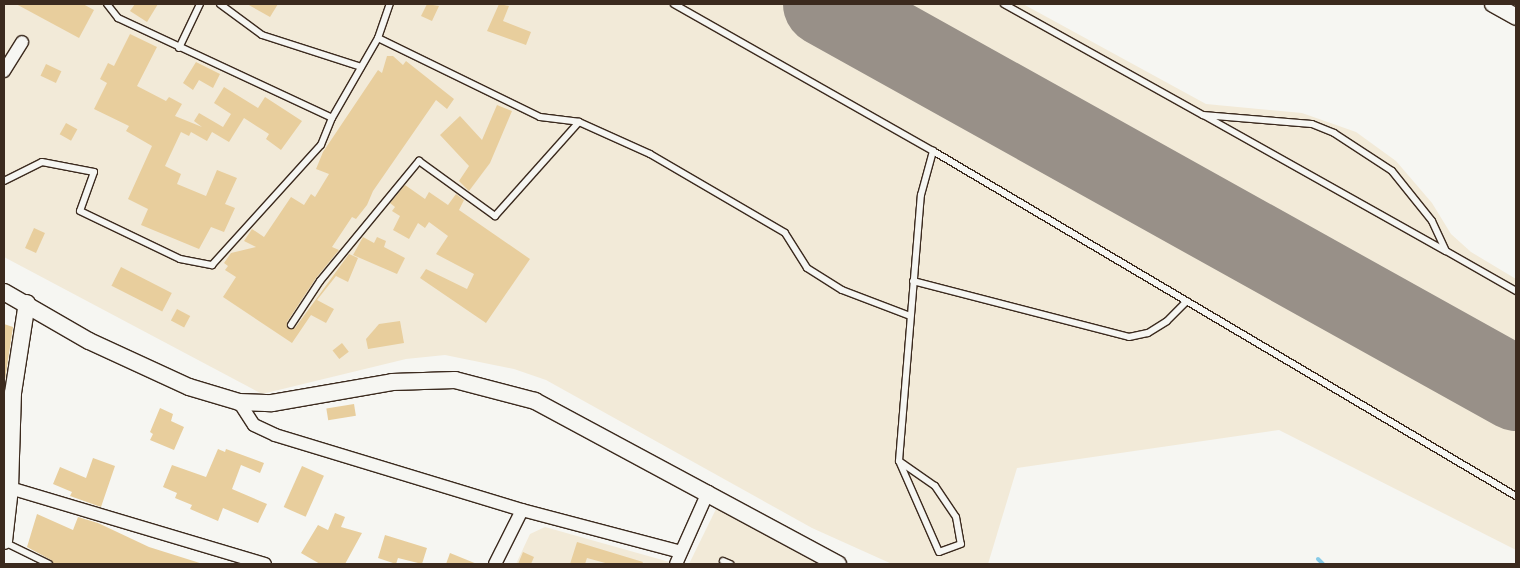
<!DOCTYPE html>
<html>
<head>
<meta charset="utf-8">
<style>
  body { margin:0 }
  #map { position:relative; width:1520px; height:568px; overflow:hidden; background:#f6f6f2; font-family:"Balsamiq Sans",sans-serif }
  div>[style] { position:absolute }
  [style*='--x'] { left:calc(var(--x)*1px); top:calc(var(--y)*1px); width:calc(var(--w)*1px); rotate:calc(var(--a)*1deg) }
  .built>* { inset:0; background:#f2ead8 }
  .stream>* { height:4px; margin:-2px; padding:0 2px; transform-origin:2px; border-radius:2px; background:#86cae7 }
  .runway>* { height:84px; margin:-42px; padding:0 42px; transform-origin:42px; border-radius:42px; background:#989088 }
  .building>* { inset:0; background:#e8ce9d; transform-origin:0 0 }
  .roads { filter:drop-shadow(1px 0 #3b2a1e) drop-shadow(-1px 0 #3b2a1e) drop-shadow(0 1px #3b2a1e) drop-shadow(0 -1px #3b2a1e) }
  .service>* { height:6px; margin:-3px; padding:0 3px; transform-origin:3px; border-radius:3px; background:#f6f6f2 }
  .minor>* { height:12px; margin:-6px; padding:0 6px; transform-origin:6px; border-radius:6px; background:#f6f6f2 }
  .tertiary>* { height:16px; margin:-8px; padding:0 8px; transform-origin:8px; border-radius:8px; background:#f6f6f2 }
  span { translate:-50% -50%; white-space:nowrap; text-align:center; line-height:1.15; -webkit-text-stroke:4.5px #f6f6f2; paint-order:stroke }
  .frame { position:absolute; inset:0; border:5px solid #3b2a1e; pointer-events:none }
</style>
</head>
<body>
<div id="map">
  <div class="built">
    <div style="clip-path:polygon(4px 4px,1023px 4px,1206px 104px,1302px 113px,1356px 132px,1396px 161px,1432px 203px,1451px 234px,1471px 252px,1516px 279px,1516px 550px,1279px 430px,1017px 468px,988px 564px,892px 564px,812px 528px,546px 380px,514px 369px,445px 355px,406px 359px,262px 394px,4px 257px)"></div>
    <div style="clip-path:polygon(717px 507px,825px 564px,689px 564px)"></div>
    <div style="clip-path:polygon(545px 527px,673px 563px,673px 564px,516px 564px,530px 534px)"></div>
  </div>
  <div class="stream">
    <div style="--x:1318;--y:559;--w:7;--a:45"></div>
  </div>
  <div class="runway">
    <div style="--x:825;--y:4;--w:791;--a:29.12"></div>
  </div>
  <div class="building">
    <div style="clip-path:polygon(16px 4px,83px 4px,94px 10px,79px 38px)"></div>
    <div style="clip-path:polygon(135px 4px,158px 4px,147px 22px,130px 11px)"></div>
    <div style="clip-path:polygon(247px 4px,278px 4px,270px 17px)"></div>
    <div style="clip-path:polygon(427px 4px,439px 6px,432px 21px,421px 16px)"></div>
    <div style="clip-path:polygon(499px 4px,509px 6px,503px 21px,531px 32px,526px 45px,487px 31px)"></div>
    <div style="clip-path:polygon(130px 34px,157px 47px,137px 86px,166px 101px,169px 97px,182px 104px,175px 116px,202px 127px,194px 121px,199px 113px,223px 127px,231px 114px,214px 103px,224px 87px,258px 108px,265px 97px,302px 121px,281px 150px,266px 139px,269px 134px,244px 118px,229px 142px,212px 132px,207px 141px,191px 132px,189px 136px,181px 132px,165px 166px,181px 174px,177px 184px,206px 196px,217px 170px,237px 178px,225px 204px,235px 208px,224px 232px,211px 227px,199px 249px,141px 225px,148px 209px,128px 199px,152px 146px,126px 131px,129px 126px,94px 109px,107px 83px,100px 79px,108px 63px,114px 66px)"></div>
    <div style="clip-path:polygon(387px 56px,393px 56px,403px 65px,406px 61px,454px 99px,447px 109px,436px 100px,373px 191px,367px 205px,356px 219px,352px 217px,332px 247px,339px 250px,316px 278px,287px 322px,287px 328px,295px 328px,349px 254px,358px 258px,348px 282px,336px 276px,317px 300px,334px 309px,326px 323px,311px 315px,292px 343px,223px 297px,236px 277px,225px 270px,228px 266px,224px 263px,231px 253px,256px 247px,244px 241px,252px 229px,264px 237px,291px 197px,304px 205px,311px 194px,315px 197px,329px 174px,316px 169px,323px 152px,378px 70px,382px 73px)"></div>
    <div style="clip-path:polygon(196px 62px,220px 74px,213px 88px,199px 80px,193px 90px,183px 83px)"></div>
    <div style="left:46px;top:64px;width:17px;height:13px;rotate:25deg"></div>
    <div style="clip-path:polygon(497px 105px,512px 111px,490px 163px,469px 191px,459px 181px,469px 166px,440px 135px,460px 116px,482px 140px)"></div>
    <div style="left:66px;top:123px;width:13px;height:13px;rotate:29deg"></div>
    <div style="clip-path:polygon(405px 185px,425px 199px,429px 192px,448px 205px,456px 194px,464px 200px,459px 210px,530px 259px,486px 323px,420px 278px,426px 269px,467px 289px,474px 274px,436px 254px,448px 236px,429px 222px,425px 228px,418px 223px,409px 239px,393px 230px,400px 216px,392px 211px,395px 207px,390px 203px)"></div>
    <div style="left:34px;top:228px;width:12px;height:22px;rotate:24deg"></div>
    <div style="clip-path:polygon(363px 237px,374px 243px,377px 237px,386px 241px,384px 247px,405px 258px,397px 274px,353px 255px)"></div>
    <div style="left:121px;top:267px;width:57px;height:21px;rotate:27deg"></div>
    <div style="left:177px;top:309px;width:15px;height:13px;rotate:28deg"></div>
    <div style="clip-path:polygon(400px 321px,404px 343px,368px 349px,366px 339px,379px 324px)"></div>
    <div style="clip-path:polygon(4px 324px,13px 327px,4px 387px)"></div>
    <div style="left:342px;top:343px;width:11px;height:12px;rotate:52deg"></div>
    <div style="left:354px;top:404px;width:12px;height:28px;rotate:81deg"></div>
    <div style="clip-path:polygon(160px 408px,173px 414px,171px 421px,184px 427px,174px 450px,150px 440px,153px 434px,150px 432px)"></div>
    <div style="clip-path:polygon(218px 449px,225px 452px,226px 449px,264px 463px,260px 473px,241px 465px,232px 489px,267px 504px,258px 523px,223px 508px,218px 521px,190px 509px,192px 505px,175px 498px,177px 493px,163px 487px,172px 465px,206px 477px)"></div>
    <div style="clip-path:polygon(93px 458px,115px 466px,101px 507px,70px 496px,72px 492px,53px 484px,60px 467px,86px 478px)"></div>
    <div style="left:302px;top:466px;width:24px;height:45px;rotate:24deg"></div>
    <div style="clip-path:polygon(335px 513px,345px 517px,341px 527px,362px 533px,345px 564px,320px 564px,301px 553px,318px 525px,328px 530px)"></div>
    <div style="clip-path:polygon(37px 514px,73px 530px,78px 517px,98px 523px,149px 547px,203px 564px,54px 564px,51px 560px,27px 547px)"></div>
    <div style="clip-path:polygon(385px 535px,427px 548px,422px 564px,398px 558px,396px 564px,378px 558px)"></div>
    <div style="clip-path:polygon(577px 542px,643px 562px,642px 564px,609px 564px,587px 558px,585px 564px,570px 564px)"></div>
    <div style="clip-path:polygon(523px 552px,534px 557px,531px 564px,518px 564px)"></div>
    <div style="clip-path:polygon(450px 553px,477px 564px,446px 564px)"></div>
  </div>
  <div class="roads">
    <div class="service">
      <div style="--x:107;--y:4;--w:18;--a:52"></div>
      <div style="--x:118;--y:18;--w:236;--a:25"></div>
      <div style="--x:220;--y:4;--w:52;--a:36.4"></div>
      <div style="--x:262;--y:35;--w:104;--a:17.9"></div>
      <div style="--x:674;--y:4;--w:298;--a:29.6"></div>
      <div style="--x:933;--y:151;--w:677;--a:30.62"></div>
      <div style="--x:1004;--y:4;--w:228;--a:29.2"></div>
      <div style="--x:1203;--y:115;--w:109;--a:4.7"></div>
      <div style="--x:1312;--y:124;--w:24;--a:22"></div>
      <div style="--x:1334;--y:133;--w:69;--a:33.2"></div>
      <div style="--x:1392;--y:171;--w:64;--a:51.3"></div>
      <div style="--x:1432;--y:221;--w:33;--a:65"></div>
      <div style="--x:1446;--y:251;--w:81;--a:29.7"></div>
      <div style="--x:378;--y:38;--w:180;--a:26"></div>
      <div style="--x:540;--y:117;--w:39;--a:7"></div>
      <div style="--x:579;--y:122;--w:78;--a:24.3"></div>
      <div style="--x:650;--y:154;--w:156;--a:30.3"></div>
      <div style="--x:785;--y:233;--w:41;--a:57.8"></div>
      <div style="--x:807;--y:268;--w:41;--a:32.2"></div>
      <div style="--x:842;--y:290;--w:73;--a:20.9"></div>
      <div style="--x:179;--y:48;--w:49;--a:-64.5"></div>
      <div style="--x:1205;--y:116;--w:276;--a:29.3"></div>
      <div style="--x:4;--y:181;--w:42;--a:-26.6"></div>
      <div style="--x:42;--y:162;--w:53;--a:10.9"></div>
      <div style="--x:94;--y:172;--w:41;--a:109.7"></div>
      <div style="--x:80;--y:211;--w:111;--a:25.6"></div>
      <div style="--x:180;--y:259;--w:33;--a:11"></div>
      <div style="--x:212;--y:265;--w:162;--a:-47.8"></div>
      <div style="--x:321;--y:145;--w:29;--a:-68"></div>
      <div style="--x:332;--y:118;--w:92;--a:-60.1"></div>
      <div style="--x:378;--y:38;--w:36;--a:-71"></div>
      <div style="--x:913;--y:281;--w:223;--a:14.5"></div>
      <div style="--x:1129;--y:337;--w:19;--a:-12"></div>
      <div style="--x:1148;--y:333;--w:22;--a:-32"></div>
      <div style="--x:1167;--y:321;--w:28;--a:-45"></div>
      <div style="--x:291;--y:325;--w:53;--a:-56.6"></div>
      <div style="--x:320;--y:281;--w:156;--a:-50.5"></div>
      <div style="--x:419;--y:161;--w:94;--a:35.9"></div>
      <div style="--x:495;--y:216;--w:126;--a:-48.2"></div>
      <div style="--x:899;--y:461;--w:44;--a:34.8"></div>
      <div style="--x:935;--y:486;--w:37;--a:56"></div>
      <div style="--x:956;--y:517;--w:27;--a:80"></div>
      <div style="--x:961;--y:544;--w:23;--a:160"></div>
      <div style="--x:939;--y:552;--w:99;--a:-113.7"></div>
      <div style="--x:899;--y:461;--w:267;--a:-85.3"></div>
      <div style="--x:921;--y:195;--w:46;--a:-74.7"></div>
      <div style="--x:4;--y:542;--w:50;--a:26.1"></div>
      <div style="--x:723;--y:561;--w:8;--a:23"></div>
    </div>
    <div class="minor">
      <div style="--x:4;--y:71;--w:34;--a:-58"></div>
      <div style="--x:239;--y:402;--w:27;--a:57"></div>
      <div style="--x:254;--y:425;--w:23;--a:25"></div>
      <div style="--x:275;--y:435;--w:258;--a:16.9"></div>
      <div style="--x:522;--y:510;--w:164;--a:14.8"></div>
      <div style="--x:10;--y:488;--w:266;--a:16.6"></div>
      <div style="--x:495;--y:564;--w:60;--a:-63.4"></div>
      <div style="--x:676;--y:564;--w:79;--a:-66"></div>
    </div>
    <div class="tertiary">
      <div style="--x:1493;--y:4;--w:26;--a:29"></div>
      <div style="--x:4;--y:292;--w:98;--a:30"></div>
      <div style="--x:89;--y:341;--w:110;--a:24.7"></div>
      <div style="--x:189;--y:387;--w:52;--a:16.7"></div>
      <div style="--x:239;--y:402;--w:33;--a:2"></div>
      <div style="--x:272;--y:403;--w:122;--a:-9.9"></div>
      <div style="--x:392;--y:382;--w:63;--a:-1.8"></div>
      <div style="--x:455;--y:380;--w:83;--a:14.7"></div>
      <div style="--x:535;--y:401;--w:344;--a:28.3"></div>
      <div style="--x:4;--y:541;--w:53;--a:-83.5"></div>
      <div style="--x:10;--y:488;--w:95;--a:-88.2"></div>
      <div style="--x:13;--y:393;--w:91;--a:-81.2"></div>
    </div>
  </div>
  <div class="frame"></div>
</div>
</body>
</html>
